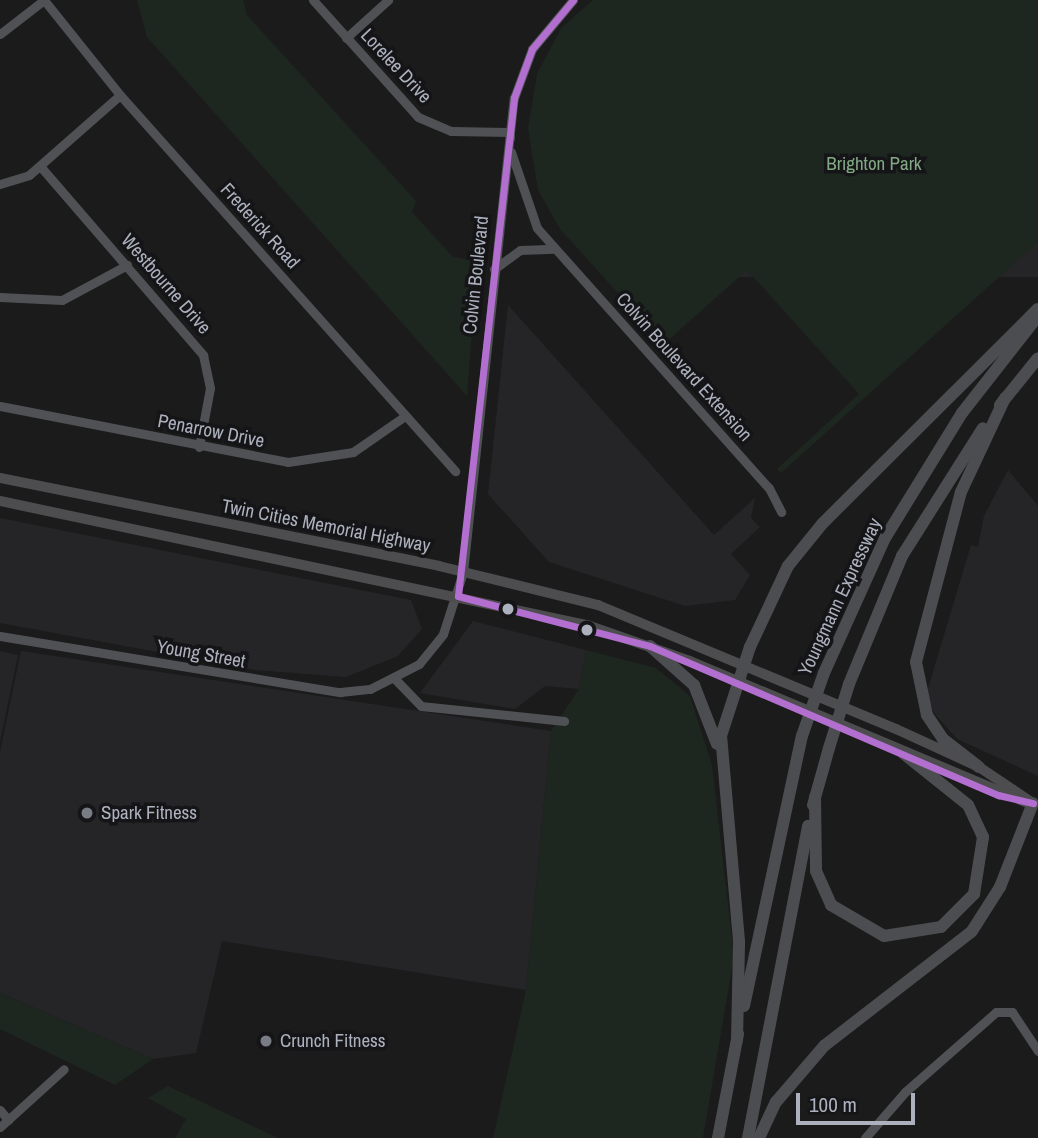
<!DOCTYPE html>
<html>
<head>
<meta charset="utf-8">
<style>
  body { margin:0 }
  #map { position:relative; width:1038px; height:1138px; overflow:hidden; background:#1b1b1c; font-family:"Archivo Narrow",sans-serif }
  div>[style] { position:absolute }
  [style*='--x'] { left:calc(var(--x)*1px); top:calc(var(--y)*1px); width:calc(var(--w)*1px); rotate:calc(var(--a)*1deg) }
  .built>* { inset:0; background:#252528; transform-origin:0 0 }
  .green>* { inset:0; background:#1e2620 }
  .minor>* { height:9px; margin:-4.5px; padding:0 4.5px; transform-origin:4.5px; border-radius:4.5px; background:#4f5155 }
  .major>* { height:10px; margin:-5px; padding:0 5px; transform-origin:5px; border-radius:5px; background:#4d4d50 }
  .highway>* { height:12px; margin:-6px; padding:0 6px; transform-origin:6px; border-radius:6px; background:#4c4d51 }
  .highway-bridge>* { height:12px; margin:-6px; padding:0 6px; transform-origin:6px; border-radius:6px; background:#4c4d51 }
  .bus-1>* { height:7px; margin:-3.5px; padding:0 3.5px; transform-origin:3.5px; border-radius:3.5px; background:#b36fd0 }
  .dots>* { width:19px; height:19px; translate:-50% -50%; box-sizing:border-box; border:4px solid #151518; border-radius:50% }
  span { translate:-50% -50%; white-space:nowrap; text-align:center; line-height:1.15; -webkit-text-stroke:7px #151518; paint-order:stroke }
  .street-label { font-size:19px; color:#acb1bd }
  .park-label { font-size:19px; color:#82a984 }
  .poi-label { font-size:19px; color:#acb1bd }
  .left { translate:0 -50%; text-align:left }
  .scale { position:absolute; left:796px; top:1093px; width:119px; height:32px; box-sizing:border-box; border:4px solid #acb1bd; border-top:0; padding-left:9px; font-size:21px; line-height:24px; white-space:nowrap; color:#acb1bd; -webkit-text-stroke:5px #151518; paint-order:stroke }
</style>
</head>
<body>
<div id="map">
  <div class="built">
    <div style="left:1038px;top:242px;width:35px;height:346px;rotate:90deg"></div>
    <div style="clip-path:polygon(508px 305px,714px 535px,755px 498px,751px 518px,760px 527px,731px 554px,750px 575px,735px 600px,685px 606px,549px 562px,488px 494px)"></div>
    <div style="clip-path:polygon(1008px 470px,1038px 506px,1038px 776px,957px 739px,934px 713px,927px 692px,971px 545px,978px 547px,984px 516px)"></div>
    <div style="clip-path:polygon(0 518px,411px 600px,422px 629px,398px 656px,346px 677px,255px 670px,0 623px)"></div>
    <div style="clip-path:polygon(473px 621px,586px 650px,579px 689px,545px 686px,515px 709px,420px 693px)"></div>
    <div style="clip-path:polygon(0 651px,18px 655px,0 742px)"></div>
    <div style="clip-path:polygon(21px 651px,551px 731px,526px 990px,222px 941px,196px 1053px,153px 1059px,0 993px,0 752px)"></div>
  </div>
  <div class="green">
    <div style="clip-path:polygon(137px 0,243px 0,247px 15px,416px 201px,412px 212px,453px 257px,477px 261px,467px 396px,147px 37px)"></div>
    <div style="clip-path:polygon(593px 0,1038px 0,1038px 242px,781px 473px,777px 469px,859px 394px,747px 270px,664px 344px,560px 229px,538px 190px,528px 129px,537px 74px,561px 28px)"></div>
    <div style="clip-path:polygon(586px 650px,656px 668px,690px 696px,712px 765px,734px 956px,703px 1138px,493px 1138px,526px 990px,551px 731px,579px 689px)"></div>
    <div style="clip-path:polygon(0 993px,153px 1059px,115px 1085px,0 1029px)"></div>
    <div style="clip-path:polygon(168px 1086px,278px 1138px,175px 1138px,186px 1119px,148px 1098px)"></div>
  </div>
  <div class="minor">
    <div style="--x:44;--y:0;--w:122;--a:51.3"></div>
    <div style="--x:120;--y:95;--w:504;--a:48.3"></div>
    <div style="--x:313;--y:0;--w:157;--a:48.1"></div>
    <div style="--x:418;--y:117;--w:36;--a:23"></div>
    <div style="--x:451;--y:131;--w:59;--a:1"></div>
    <div style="--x:510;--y:132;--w:6;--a:90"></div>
    <div style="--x:0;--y:34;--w:56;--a:-37.7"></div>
    <div style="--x:346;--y:38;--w:57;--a:-42.1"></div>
    <div style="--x:511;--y:152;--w:80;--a:71.1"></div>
    <div style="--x:537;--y:228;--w:348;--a:48.3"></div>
    <div style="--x:769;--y:488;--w:27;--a:63"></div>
    <div style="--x:40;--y:166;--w:250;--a:49.2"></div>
    <div style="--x:203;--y:355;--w:34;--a:78"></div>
    <div style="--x:210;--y:388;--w:60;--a:100.6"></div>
    <div style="--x:0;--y:184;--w:30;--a:-17"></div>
    <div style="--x:29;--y:175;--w:121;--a:-41.3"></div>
    <div style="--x:494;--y:269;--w:32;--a:-36"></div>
    <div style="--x:520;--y:250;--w:34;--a:-2"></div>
    <div style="--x:0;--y:297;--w:62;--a:2.8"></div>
    <div style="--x:62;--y:300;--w:74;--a:-28.3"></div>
    <div style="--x:0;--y:406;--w:293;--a:11"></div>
    <div style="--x:288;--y:462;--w:66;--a:-8.7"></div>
    <div style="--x:353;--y:452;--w:63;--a:-34.7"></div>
    <div style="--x:0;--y:636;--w:345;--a:9.4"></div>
    <div style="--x:340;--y:692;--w:30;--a:-6"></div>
    <div style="--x:370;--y:689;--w:55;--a:-27"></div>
    <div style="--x:419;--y:664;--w:38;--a:-51"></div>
    <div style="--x:443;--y:634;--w:65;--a:-72.1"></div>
    <div style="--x:463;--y:572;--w:477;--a:-83.9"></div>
    <div style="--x:514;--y:98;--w:52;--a:-69.8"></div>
    <div style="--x:532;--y:49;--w:64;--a:-50.1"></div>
    <div style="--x:395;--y:679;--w:37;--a:46"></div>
    <div style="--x:421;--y:706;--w:144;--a:6"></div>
    <div style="--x:0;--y:1110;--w:13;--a:51"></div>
    <div style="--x:0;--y:1127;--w:86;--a:-42.2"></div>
    <div style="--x:865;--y:1138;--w:61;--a:-49"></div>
    <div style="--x:905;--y:1092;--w:121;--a:-41.3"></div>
    <div style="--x:996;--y:1012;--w:16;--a:0"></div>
    <div style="--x:1012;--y:1012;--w:47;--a:56.3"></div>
  </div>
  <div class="major">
    <div style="--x:0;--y:478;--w:448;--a:11.3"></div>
    <div style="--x:439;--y:566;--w:164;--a:13.8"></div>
    <div style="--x:598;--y:605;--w:323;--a:22.6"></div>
    <div style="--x:896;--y:729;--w:91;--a:24.6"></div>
    <div style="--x:979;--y:767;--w:65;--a:33.7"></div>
    <div style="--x:0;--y:501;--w:600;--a:11.93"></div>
    <div style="--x:587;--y:625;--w:109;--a:19.3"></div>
    <div style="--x:690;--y:661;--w:364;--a:22.8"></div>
  </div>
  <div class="highway">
    <div style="--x:1000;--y:405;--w:60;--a:-51"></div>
    <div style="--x:650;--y:646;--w:59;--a:41.6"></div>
    <div style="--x:694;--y:685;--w:63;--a:68.7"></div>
    <div style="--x:824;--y:673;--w:148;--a:-65.7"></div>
    <div style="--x:885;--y:538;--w:147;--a:-58.4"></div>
    <div style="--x:962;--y:413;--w:123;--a:-51.9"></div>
    <div style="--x:849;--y:684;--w:139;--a:-67.5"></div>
    <div style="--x:902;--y:556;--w:151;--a:-57.7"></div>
    <div style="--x:979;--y:767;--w:46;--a:-142.1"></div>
    <div style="--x:943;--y:739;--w:29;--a:-124"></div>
    <div style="--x:927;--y:715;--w:54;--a:-101.7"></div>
    <div style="--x:916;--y:662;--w:176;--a:-75.2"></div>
    <div style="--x:961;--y:492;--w:104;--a:-64.9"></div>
    <div style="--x:815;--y:797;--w:74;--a:89.2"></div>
    <div style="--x:816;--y:871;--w:37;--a:66"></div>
    <div style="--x:831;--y:905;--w:61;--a:30.3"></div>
    <div style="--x:884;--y:936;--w:58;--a:-9"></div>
    <div style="--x:941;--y:927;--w:47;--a:-45"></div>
    <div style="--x:974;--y:894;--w:58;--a:-81"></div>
    <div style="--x:983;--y:837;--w:35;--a:-115"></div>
    <div style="--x:968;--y:805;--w:82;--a:-141.4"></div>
    <div style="--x:813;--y:805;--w:59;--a:-74.3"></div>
    <div style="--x:744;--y:1006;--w:276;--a:-77.9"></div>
    <div style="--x:737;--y:1040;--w:99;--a:-88.8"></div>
    <div style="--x:739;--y:941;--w:206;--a:-95"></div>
    <div style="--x:721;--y:736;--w:94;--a:-72"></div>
    <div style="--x:750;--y:647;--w:89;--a:-64.9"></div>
    <div style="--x:788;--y:566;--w:55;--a:-50.9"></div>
    <div style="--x:823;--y:523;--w:303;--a:-44.9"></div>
    <div style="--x:718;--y:1138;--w:106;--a:-79.1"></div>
    <div style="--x:748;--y:1138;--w:318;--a:-79.1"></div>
    <div style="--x:759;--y:1138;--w:40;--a:-65"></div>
    <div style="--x:776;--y:1102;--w:74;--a:-49.4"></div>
    <div style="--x:824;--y:1046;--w:187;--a:-37.8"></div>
    <div style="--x:972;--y:931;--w:52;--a:-57.5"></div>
    <div style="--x:1000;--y:887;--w:90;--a:-68.6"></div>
  </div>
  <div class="highway-bridge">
    <div style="--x:802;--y:736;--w:67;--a:-70.8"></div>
    <div style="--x:829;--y:748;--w:67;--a:-72.6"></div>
  </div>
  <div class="bus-1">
    <div style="--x:573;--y:0;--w:64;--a:129.9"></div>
    <div style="--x:532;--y:49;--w:52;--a:110.2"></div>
    <div style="--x:514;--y:98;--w:501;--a:96.42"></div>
    <div style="--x:458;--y:596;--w:198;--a:14.6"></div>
    <div style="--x:650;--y:646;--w:379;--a:23.2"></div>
    <div style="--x:998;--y:795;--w:36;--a:13"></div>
  </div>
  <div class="dots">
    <div style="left:508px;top:609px;background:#acb1bd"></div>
    <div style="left:587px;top:630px;background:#acb1bd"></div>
    <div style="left:87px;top:813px;background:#797c85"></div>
    <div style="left:266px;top:1041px;background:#797c85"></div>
  </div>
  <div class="street-label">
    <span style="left:396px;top:66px;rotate:47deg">Lorelee Drive</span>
    <span style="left:260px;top:226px;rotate:48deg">Frederick Road</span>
    <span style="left:476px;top:275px;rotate:-84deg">Colvin Boulevard</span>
    <span style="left:166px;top:284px;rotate:49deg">Westbourne Drive</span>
    <span style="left:684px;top:367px;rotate:48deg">Colvin Boulevard Extension</span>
    <span style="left:211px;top:431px;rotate:11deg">Penarrow Drive</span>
    <span style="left:326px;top:526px;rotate:11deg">Twin Cities Memorial Highway</span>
    <span style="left:840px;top:597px;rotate:-65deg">Youngmann Expressway</span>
    <span style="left:201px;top:654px;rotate:10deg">Young Street</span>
  </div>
  <div class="park-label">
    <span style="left:874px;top:164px">Brighton Park</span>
  </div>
  <div class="poi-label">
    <span class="left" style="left:101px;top:813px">Spark Fitness</span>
    <span class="left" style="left:280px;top:1041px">Crunch Fitness</span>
  </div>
  <div class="scale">100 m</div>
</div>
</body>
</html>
